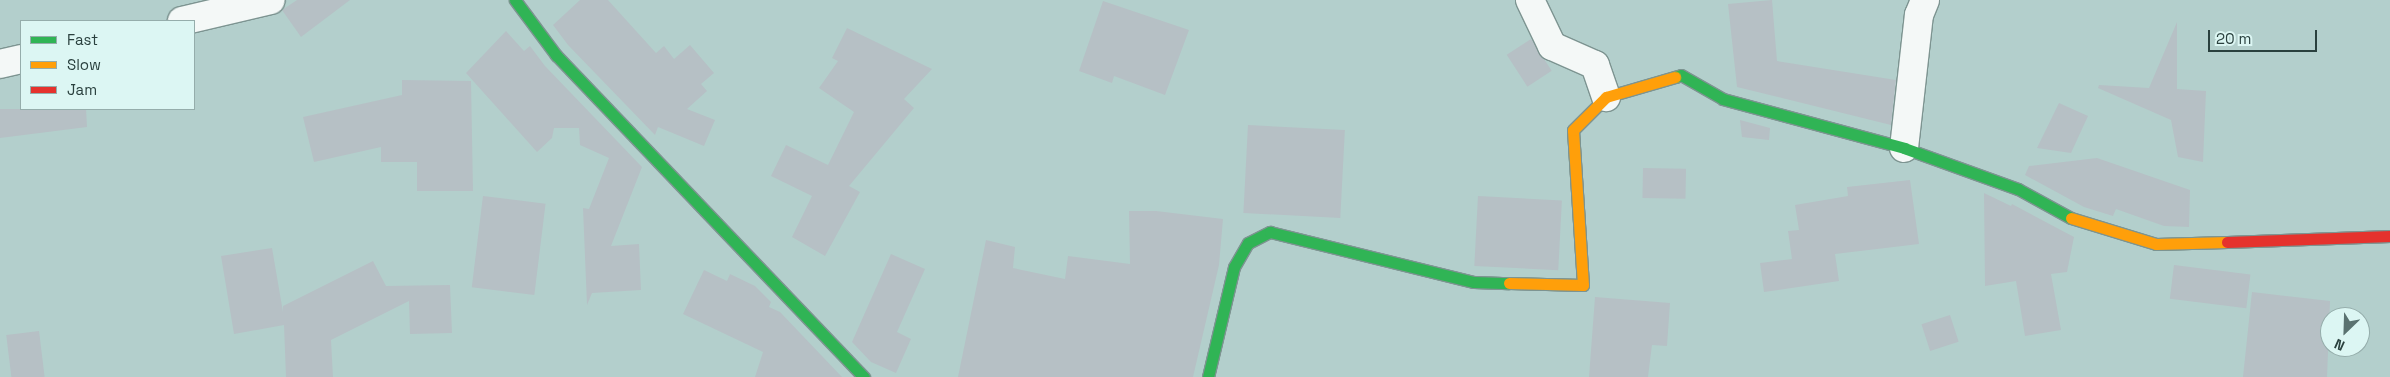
<!DOCTYPE html>
<html>
<head>
<meta charset="utf-8">
<style>
  body { margin:0 }
  #map { position:relative; width:2390px; height:377px; overflow:hidden; background:#b3cfcc; font-family:"Space Grotesk",sans-serif }
  div>[style] { position:absolute }
  [style*='--x'] { left:calc(var(--x)*1px); top:calc(var(--y)*1px); width:calc(var(--w)*1px); rotate:calc(var(--a)*1deg) }
  .building>* { inset:0; background:#b6c0c5; transform-origin:0 0 }
  .roads { filter:drop-shadow(1px 0 #7d9491) drop-shadow(-1px 0 #7d9491) drop-shadow(0 1px #7d9491) drop-shadow(0 -1px #7d9491) }
  .street>* { height:28px; margin:-14px; padding:0 14px; transform-origin:14px; border-radius:14px; background:#f4f8f7 }
  .fast>* { height:11px; margin:-5.5px; padding:0 5.5px; transform-origin:5.5px; border-radius:5.5px; background:#30b455 }
  .slow>* { height:11px; margin:-5.5px; padding:0 5.5px; transform-origin:5.5px; border-radius:5.5px; background:#ff9f0a }
  .jam>* { height:11px; margin:-5.5px; padding:0 5.5px; transform-origin:5.5px; border-radius:5.5px; background:#e5322d }
  span { translate:-50% -50%; white-space:nowrap; text-align:center; line-height:1.15; -webkit-text-stroke:4.5px #dcf6f3; paint-order:stroke }
  .legend { position:absolute; left:20px; top:20px; width:175px; height:90px; box-sizing:border-box; background:#dcf6f3; border:1px solid #95adab; margin:0; padding:6px 9px; list-style:none; font-size:15px; color:#2a403e }
  .legend li { display:flex; align-items:center; gap:10px; height:25px }
  .legend b { width:25px; border:1px solid #95adab }
  .north { position:absolute; left:2320px; top:307px; width:50px; height:50px; box-sizing:border-box; background:#dcf6f3; border:1px solid #95adab; border-radius:50%; rotate:204deg; font-size:14px; font-weight:700; line-height:20px; text-align:center; color:#2a403e }
  .north::after { content:''; display:block; margin:auto; width:18px; height:22px; background:#5a7270; clip-path:polygon(50% 0,100% 100%,50% 72%,0 100%) }
  .scale { position:absolute; left:2208px; top:30px; width:109px; height:22px; box-sizing:border-box; border:2px solid #2a403e; border-top:0; padding-left:6px; font-size:15px; line-height:18px; white-space:nowrap; color:#2a403e; -webkit-text-stroke:4px #dcf6f3; paint-order:stroke }
</style>
</head>
<body>
<div id="map">
  <div class="building">
    <div style="clip-path:polygon(297px 0,350px 0,301px 37px,282px 10px)"></div>
    <div style="clip-path:polygon(580px 0,608px 0,656px 53px,664px 46px,674px 59px,690px 45px,714px 73px,701px 84px,707px 91px,687px 109px,715px 120px,704px 146px,658px 127px,655px 135px,568px 45px,553px 25px)"></div>
    <div style="clip-path:polygon(1772px 0,1777px 61px,1896px 80px,1891px 125px,1737px 87px,1728px 4px)"></div>
    <div style="clip-path:polygon(1103px 1px,1189px 30px,1165px 95px,1114px 76px,1112px 83px,1079px 71px)"></div>
    <div style="clip-path:polygon(2177px 22px,2177px 89px,2206px 91px,2203px 162px,2178px 157px,2171px 120px,2098px 88px,2099px 85px,2149px 88px)"></div>
    <div style="clip-path:polygon(847px 28px,932px 69px,904px 99px,914px 108px,849px 186px,860px 192px,825px 256px,792px 237px,812px 196px,771px 176px,786px 145px,828px 165px,854px 112px,819px 88px,838px 61px,832px 58px)"></div>
    <div style="clip-path:polygon(506px 31px,524px 51px,530px 46px,545px 66px,642px 167px,611px 246px,639px 244px,641px 290px,592px 293px,587px 305px,583px 208px,589px 209px,609px 158px,580px 145px,579px 128px,554px 128px,552px 138px,537px 152px,466px 73px)"></div>
    <div style="left:1531px;top:39px;width:38px;height:29px;rotate:57deg"></div>
    <div style="clip-path:polygon(402px 80px,471px 81px,473px 191px,417px 191px,417px 162px,381px 162px,381px 147px,314px 162px,303px 117px,402px 95px)"></div>
    <div style="clip-path:polygon(2059px 103px,2088px 116px,2071px 153px,2037px 148px)"></div>
    <div style="clip-path:polygon(0 109px,86px 109px,87px 127px,0 138px)"></div>
    <div style="clip-path:polygon(1740px 120px,1770px 128px,1769px 140px,1742px 137px)"></div>
    <div style="left:1248px;top:125px;width:97px;height:88px;rotate:3deg"></div>
    <div style="clip-path:polygon(2097px 158px,2190px 190px,2189px 227px,2164px 226px,2116px 209px,2113px 216px,2084px 207px,2025px 175px,2029px 166px)"></div>
    <div style="left:1643px;top:168px;width:43px;height:30px;rotate:1deg"></div>
    <div style="clip-path:polygon(1910px 180px,1919px 244px,1835px 254px,1839px 281px,1764px 292px,1760px 263px,1792px 259px,1788px 231px,1799px 230px,1795px 205px,1848px 196px,1847px 187px)"></div>
    <div style="clip-path:polygon(1984px 193px,2011px 206px,2012px 204px,2074px 237px,2067px 272px,2051px 274px,2061px 330px,2025px 336px,2016px 281px,1985px 286px)"></div>
    <div style="left:483px;top:196px;width:63px;height:92px;rotate:7deg"></div>
    <div style="left:1478px;top:196px;width:84px;height:70px;rotate:3deg"></div>
    <div style="clip-path:polygon(1129px 211px,1156px 211px,1223px 219px,1219px 265px,1193px 377px,958px 377px,986px 240px,1015px 247px,1013px 268px,1065px 279px,1068px 256px,1130px 264px)"></div>
    <div style="clip-path:polygon(272px 248px,283px 312px,283px 306px,373px 261px,386px 286px,450px 285px,452px 333px,410px 334px,409px 301px,331px 340px,333px 377px,286px 377px,284px 325px,234px 334px,221px 256px)"></div>
    <div style="clip-path:polygon(891px 254px,925px 269px,897px 332px,911px 339px,896px 373px,871px 362px,852px 342px)"></div>
    <div style="left:2174px;top:265px;width:77px;height:34px;rotate:7deg"></div>
    <div style="clip-path:polygon(704px 270px,727px 281px,730px 274px,755px 286px,771px 302px,769px 307px,780px 312px,842px 377px,755px 377px,763px 352px,683px 314px)"></div>
    <div style="clip-path:polygon(2252px 292px,2330px 301px,2327px 377px,2243px 377px)"></div>
    <div style="clip-path:polygon(1595px 297px,1670px 303px,1667px 346px,1652px 345px,1648px 377px,1589px 377px)"></div>
    <div style="left:1950px;top:315px;width:28px;height:30px;rotate:72deg"></div>
    <div style="left:39px;top:331px;width:46px;height:33px;rotate:83deg"></div>
  </div>
  <div class="roads">
    <div class="street">
      <div style="--x:1530;--y:0;--w:51;--a:64.4"></div>
      <div style="--x:1552;--y:46;--w:47;--a:23.8"></div>
      <div style="--x:1595;--y:65;--w:34;--a:71"></div>
      <div style="--x:182;--y:21;--w:91;--a:-13.3"></div>
      <div style="--x:0;--y:64;--w:22;--a:-13"></div>
      <div style="--x:1904;--y:148;--w:134;--a:-83.6"></div>
      <div style="--x:1919;--y:15;--w:16;--a:-68"></div>
    </div>
    <div class="fast">
      <div style="--x:515;--y:0;--w:69;--a:53.3"></div>
      <div style="--x:556;--y:55;--w:446;--a:46.3"></div>
      <div style="--x:1675;--y:77;--w:6;--a:-18"></div>
      <div style="--x:1681;--y:75;--w:48;--a:29.7"></div>
      <div style="--x:1723;--y:99;--w:188;--a:15.1"></div>
      <div style="--x:1904;--y:148;--w:121;--a:19.8"></div>
      <div style="--x:2018;--y:189;--w:60;--a:28.7"></div>
      <div style="--x:1208;--y:377;--w:113;--a:-76.7"></div>
      <div style="--x:1234;--y:267;--w:28;--a:-60"></div>
      <div style="--x:1248;--y:243;--w:25;--a:-27"></div>
      <div style="--x:1270;--y:232;--w:210;--a:13.8"></div>
      <div style="--x:1474;--y:282;--w:35;--a:2"></div>
    </div>
    <div class="slow">
      <div style="--x:2071;--y:218;--w:89;--a:17"></div>
      <div style="--x:2156;--y:244;--w:71;--a:-1.6"></div>
      <div style="--x:1509;--y:283;--w:74;--a:1.5"></div>
      <div style="--x:1583;--y:285;--w:155;--a:-93.7"></div>
      <div style="--x:1573;--y:130;--w:47;--a:-45"></div>
      <div style="--x:1606;--y:97;--w:72;--a:-16.2"></div>
    </div>
    <div class="jam">
      <div style="--x:2227;--y:242;--w:163;--a:-2.1"></div>
    </div>
  </div>
  <ul class="legend">
  <li><b style="height:6px;background:#30b455"></b>Fast</li>
  <li><b style="height:6px;background:#ff9f0a"></b>Slow</li>
  <li><b style="height:6px;background:#e5322d"></b>Jam</li>
  </ul>
  <div class="north">N</div>
  <div class="scale">20 m</div>
</div>
</body>
</html>
